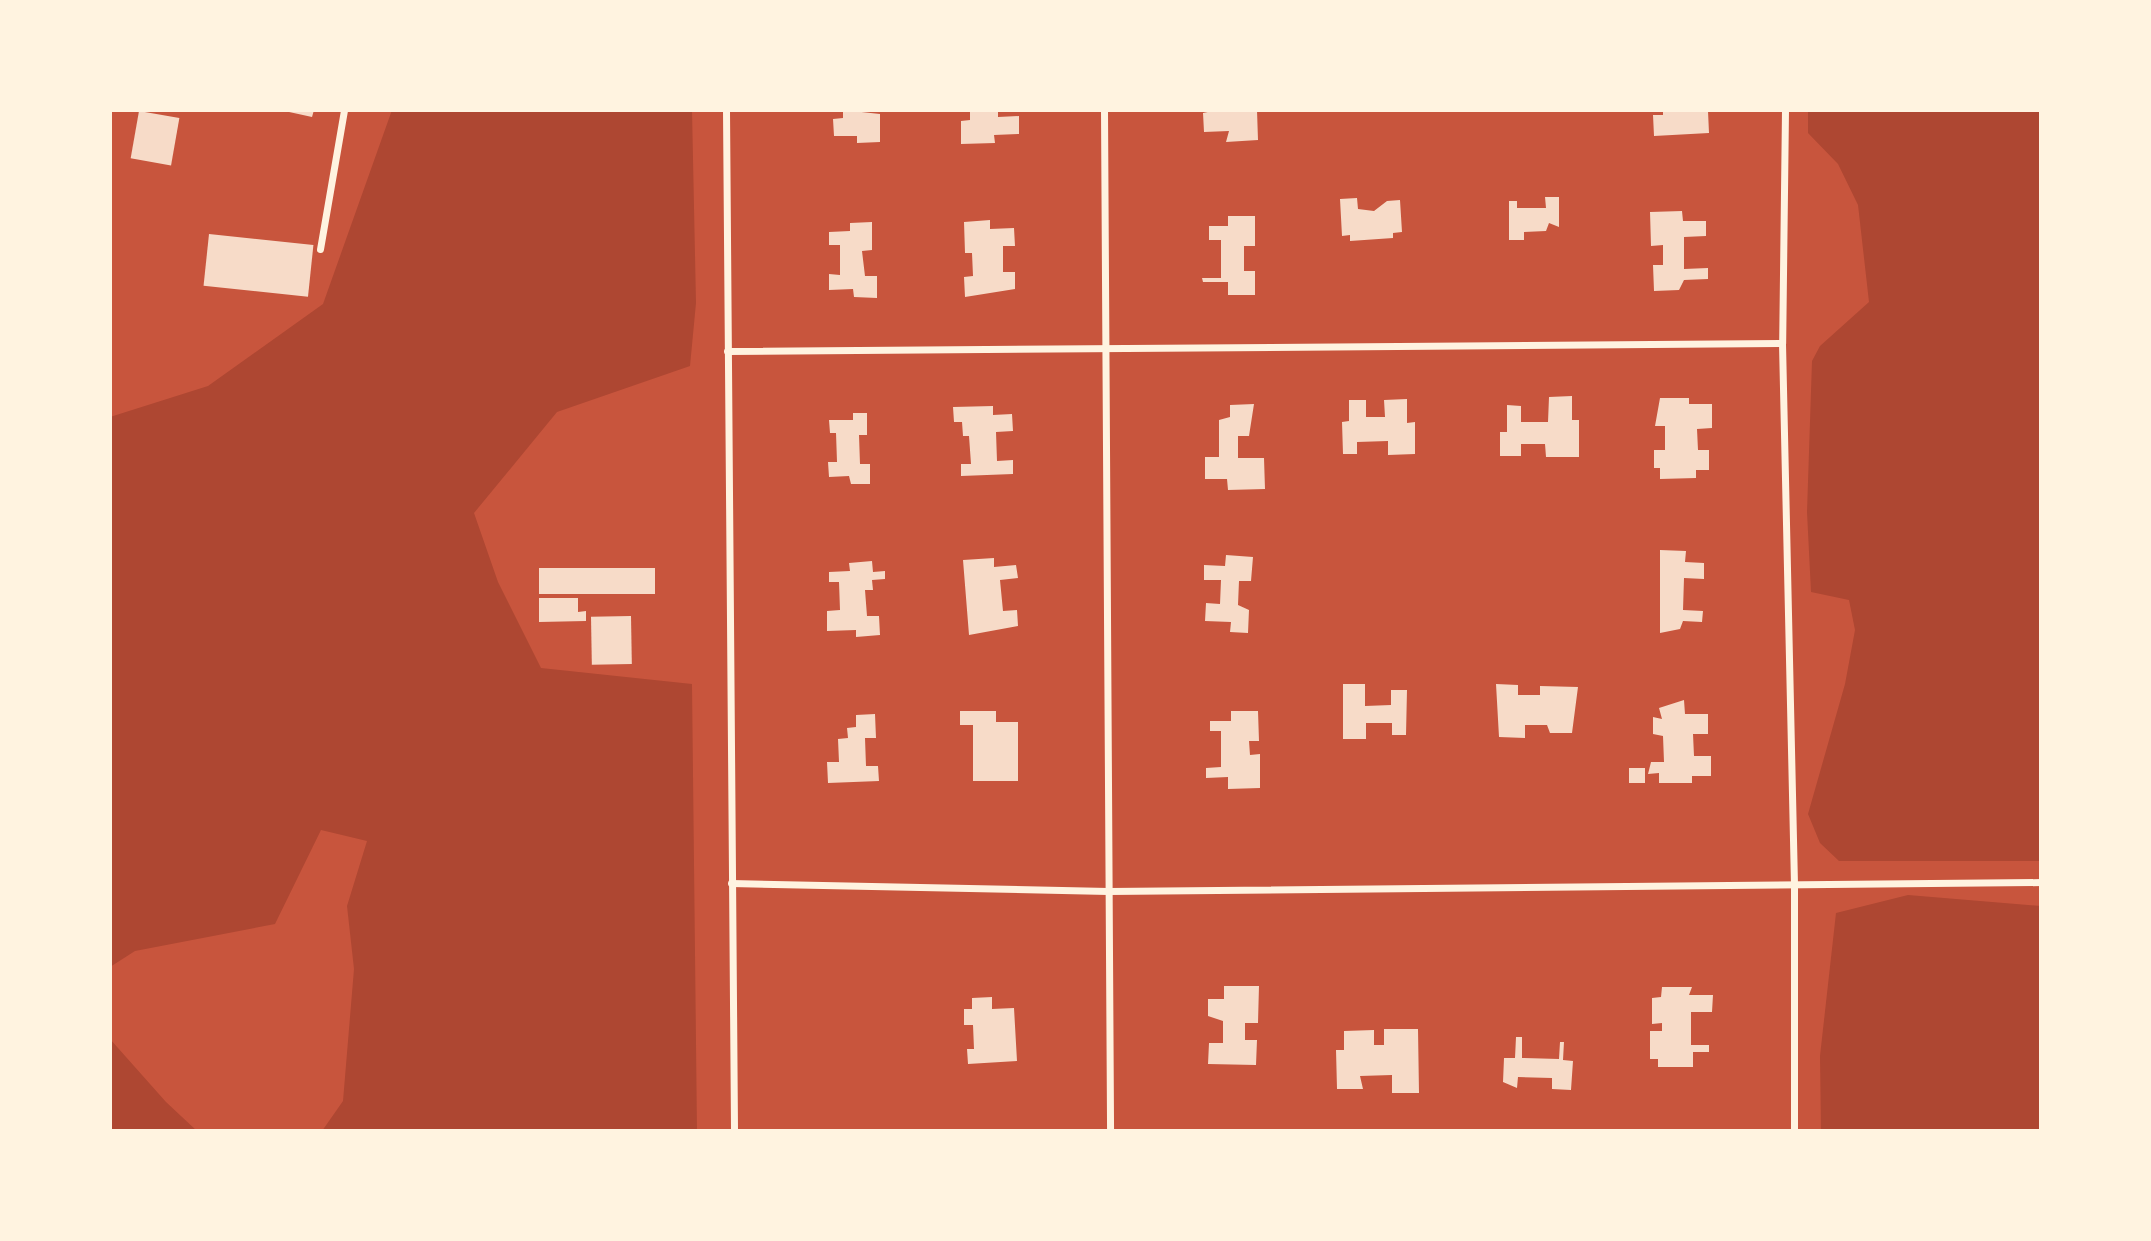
<!DOCTYPE html>
<html>
<head>
<meta charset="utf-8">
<style>
  body { margin:0 }
  #map { position:relative; width:2151px; height:1241px; overflow:hidden; background:#c8553d; font-family:"Open Sans",sans-serif }
  div>[style] { position:absolute }
  [style*='--x'] { left:calc(var(--x)*1px); top:calc(var(--y)*1px); width:calc(var(--w)*1px); rotate:calc(var(--a)*1deg) }
  .green>* { inset:0; background:#ae4732 }
  .building>* { inset:0; background:#f7dbc8; transform-origin:0 0 }
  .minor>* { height:7px; margin:-3.5px; padding:0 3.5px; transform-origin:3.5px; border-radius:3.5px; background:#fff3e0 }
  span { translate:-50% -50%; white-space:nowrap; text-align:center; line-height:1.15; -webkit-text-stroke:6px #fff3e0; paint-order:stroke }
  .frame { position:absolute; inset:0; border:112px solid #fff3e0; pointer-events:none }
</style>
</head>
<body>
<div id="map">
  <div class="green">
    <div style="clip-path:polygon(392px 110px,692px 110px,696px 303px,690px 366px,557px 412px,474px 513px,498px 582px,541px 668px,692px 684px,697px 1131px,322px 1131px,343px 1101px,354px 969px,347px 906px,367px 841px,321px 830px,275px 924px,135px 951px,110px 967px,110px 417px,208px 386px,323px 304px)"></div>
    <div style="clip-path:polygon(1808px 110px,2041px 110px,2041px 861px,1839px 861px,1820px 843px,1808px 814px,1845px 684px,1855px 630px,1849px 600px,1811px 592px,1807px 512px,1812px 361px,1820px 346px,1869px 302px,1858px 205px,1838px 164px,1808px 133px)"></div>
    <div style="clip-path:polygon(1908px 895px,2041px 906px,2041px 1131px,1821px 1131px,1820px 1056px,1836px 913px)"></div>
    <div style="clip-path:polygon(110px 1039px,166px 1102px,197px 1131px,110px 1131px)"></div>
  </div>
  <div class="building">
    <div style="clip-path:polygon(280px 110px,314px 110px,312px 117px)"></div>
    <div style="clip-path:polygon(843px 110px,880px 114px,880px 142px,857px 143px,857px 136px,834px 136px,833px 119px,843px 118px)"></div>
    <div style="clip-path:polygon(970px 110px,998px 110px,998px 117px,1019px 116px,1019px 134px,994px 135px,995px 143px,961px 144px,961px 121px,970px 120px)"></div>
    <div style="clip-path:polygon(1217px 110px,1257px 110px,1258px 140px,1226px 142px,1229px 131px,1204px 132px,1203px 113px)"></div>
    <div style="clip-path:polygon(1663px 110px,1708px 111px,1709px 133px,1654px 136px,1653px 115px,1663px 115px)"></div>
    <div style="left:139px;top:111px;width:41px;height:48px;rotate:10deg"></div>
    <div style="clip-path:polygon(1545px 197px,1559px 197px,1559px 227px,1549px 223px,1546px 231px,1524px 232px,1524px 240px,1509px 240px,1509px 201px,1517px 201px,1517px 208px,1546px 208px)"></div>
    <div style="clip-path:polygon(1357px 198px,1358px 209px,1374px 211px,1387px 201px,1400px 200px,1402px 232px,1393px 233px,1393px 238px,1350px 241px,1350px 235px,1342px 236px,1340px 199px)"></div>
    <div style="clip-path:polygon(1682px 211px,1683px 221px,1706px 221px,1706px 236px,1684px 237px,1684px 269px,1708px 268px,1708px 279px,1684px 280px,1679px 290px,1654px 291px,1653px 265px,1663px 265px,1663px 245px,1651px 246px,1650px 212px)"></div>
    <div style="clip-path:polygon(1228px 216px,1255px 216px,1255px 246px,1244px 246px,1244px 271px,1255px 271px,1255px 295px,1228px 295px,1228px 282px,1203px 282px,1202px 278px,1221px 278px,1221px 240px,1209px 240px,1209px 226px,1228px 226px)"></div>
    <div style="clip-path:polygon(990px 220px,990px 229px,1014px 228px,1015px 246px,1003px 246px,1003px 272px,1015px 272px,1015px 289px,965px 297px,964px 277px,973px 276px,972px 253px,965px 253px,964px 222px)"></div>
    <div style="clip-path:polygon(872px 222px,872px 250px,862px 251px,865px 276px,877px 276px,877px 298px,854px 297px,853px 289px,829px 290px,829px 274px,840px 275px,840px 245px,829px 245px,829px 232px,850px 231px,850px 223px)"></div>
    <div style="left:209px;top:234px;width:105px;height:52px;rotate:6deg"></div>
    <div style="clip-path:polygon(1572px 396px,1572px 420px,1579px 420px,1579px 457px,1546px 457px,1545px 444px,1521px 444px,1521px 456px,1500px 456px,1500px 432px,1507px 432px,1507px 405px,1521px 406px,1521px 422px,1548px 422px,1549px 397px)"></div>
    <div style="clip-path:polygon(1660px 398px,1689px 398px,1689px 404px,1712px 404px,1712px 428px,1697px 429px,1698px 450px,1709px 450px,1709px 470px,1696px 470px,1696px 478px,1660px 479px,1660px 468px,1654px 468px,1654px 450px,1665px 450px,1665px 426px,1655px 426px)"></div>
    <div style="clip-path:polygon(1407px 399px,1407px 423px,1415px 422px,1415px 454px,1388px 455px,1388px 441px,1357px 442px,1357px 454px,1343px 454px,1342px 422px,1349px 421px,1349px 400px,1366px 400px,1366px 417px,1385px 417px,1384px 400px)"></div>
    <div style="clip-path:polygon(1254px 404px,1249px 436px,1238px 436px,1238px 458px,1264px 458px,1265px 489px,1228px 490px,1227px 479px,1205px 479px,1205px 457px,1219px 457px,1219px 420px,1230px 417px,1230px 405px)"></div>
    <div style="clip-path:polygon(993px 406px,993px 415px,1012px 414px,1013px 431px,996px 432px,997px 461px,1013px 460px,1013px 474px,961px 476px,961px 464px,971px 464px,969px 436px,963px 436px,962px 422px,954px 422px,953px 407px)"></div>
    <div style="clip-path:polygon(853px 413px,867px 413px,867px 435px,859px 435px,860px 464px,870px 464px,870px 484px,851px 484px,849px 476px,829px 477px,828px 462px,837px 462px,836px 433px,830px 433px,829px 420px,853px 420px)"></div>
    <div style="clip-path:polygon(1660px 550px,1686px 551px,1685px 562px,1704px 563px,1704px 579px,1684px 578px,1683px 610px,1703px 611px,1702px 622px,1683px 621px,1680px 629px,1660px 633px)"></div>
    <div style="clip-path:polygon(1226px 555px,1253px 557px,1251px 581px,1239px 581px,1238px 605px,1249px 610px,1248px 633px,1230px 632px,1231px 622px,1205px 621px,1206px 603px,1220px 604px,1221px 580px,1204px 580px,1204px 565px,1225px 566px)"></div>
    <div style="clip-path:polygon(994px 558px,994px 567px,1016px 565px,1018px 578px,1000px 580px,1003px 611px,1017px 610px,1018px 626px,969px 635px,963px 560px)"></div>
    <div style="clip-path:polygon(872px 561px,873px 572px,885px 571px,885px 579px,872px 580px,873px 590px,865px 590px,867px 616px,879px 616px,880px 635px,856px 637px,856px 630px,827px 631px,827px 611px,840px 610px,839px 582px,829px 582px,829px 572px,850px 571px,849px 563px)"></div>
    <div style="left:539px;top:568px;width:116px;height:26px"></div>
    <div style="clip-path:polygon(539px 598px,578px 598px,578px 612px,586px 611px,586px 621px,539px 622px)"></div>
    <div style="left:631px;top:616px;width:48px;height:40px;rotate:89deg"></div>
    <div style="clip-path:polygon(1343px 684px,1365px 684px,1365px 706px,1391px 705px,1391px 690px,1407px 690px,1406px 735px,1392px 735px,1392px 723px,1366px 723px,1366px 739px,1343px 739px)"></div>
    <div style="clip-path:polygon(1496px 684px,1518px 685px,1518px 695px,1540px 695px,1540px 686px,1578px 687px,1572px 733px,1550px 733px,1547px 725px,1525px 725px,1525px 738px,1499px 737px)"></div>
    <div style="clip-path:polygon(1684px 700px,1685px 714px,1708px 714px,1708px 734px,1693px 734px,1694px 756px,1711px 756px,1711px 776px,1692px 776px,1692px 783px,1659px 783px,1659px 773px,1648px 774px,1651px 762px,1664px 762px,1663px 736px,1653px 734px,1653px 717px,1662px 719px,1659px 708px)"></div>
    <div style="clip-path:polygon(960px 711px,996px 711px,996px 722px,1018px 722px,1018px 781px,973px 781px,973px 725px,960px 725px)"></div>
    <div style="clip-path:polygon(1231px 711px,1258px 711px,1259px 741px,1249px 741px,1250px 755px,1260px 754px,1260px 788px,1228px 789px,1228px 777px,1206px 778px,1206px 768px,1221px 767px,1221px 731px,1210px 731px,1210px 721px,1231px 721px)"></div>
    <div style="clip-path:polygon(875px 714px,876px 738px,865px 738px,866px 766px,878px 766px,879px 781px,828px 783px,827px 762px,839px 762px,838px 739px,848px 738px,847px 728px,856px 727px,856px 715px)"></div>
    <div style="left:1645px;top:768px;width:15px;height:16px;rotate:90deg"></div>
    <div style="clip-path:polygon(1224px 986px,1259px 986px,1258px 1023px,1245px 1023px,1245px 1040px,1257px 1040px,1256px 1065px,1208px 1064px,1209px 1043px,1223px 1043px,1223px 1021px,1208px 1016px,1208px 999px,1224px 999px)"></div>
    <div style="clip-path:polygon(1662px 987px,1692px 987px,1689px 995px,1713px 995px,1712px 1012px,1691px 1012px,1691px 1045px,1709px 1045px,1709px 1052px,1693px 1052px,1693px 1067px,1658px 1067px,1658px 1059px,1650px 1059px,1650px 1031px,1662px 1031px,1662px 1023px,1652px 1024px,1652px 998px,1661px 997px)"></div>
    <div style="clip-path:polygon(992px 997px,992px 1009px,1014px 1008px,1017px 1061px,968px 1064px,967px 1049px,974px 1049px,973px 1025px,964px 1025px,964px 1009px,972px 1009px,972px 998px)"></div>
    <div style="clip-path:polygon(1384px 1029px,1418px 1029px,1419px 1093px,1392px 1093px,1392px 1075px,1360px 1076px,1363px 1089px,1337px 1089px,1336px 1050px,1344px 1050px,1344px 1031px,1374px 1030px,1374px 1045px,1384px 1045px)"></div>
    <div style="clip-path:polygon(1516px 1037px,1522px 1037px,1522px 1058px,1559px 1059px,1560px 1042px,1564px 1042px,1563px 1060px,1573px 1061px,1571px 1090px,1552px 1089px,1552px 1078px,1518px 1077px,1517px 1088px,1503px 1082px,1504px 1058px,1515px 1058px)"></div>
  </div>
  <div class="minor">
    <div style="--x:726;--y:110;--w:1021;--a:89.55"></div>
    <div style="--x:1104;--y:110;--w:1021;--a:89.66"></div>
    <div style="--x:1785;--y:110;--w:233;--a:90.7"></div>
    <div style="--x:1782;--y:343;--w:543;--a:88.73"></div>
    <div style="--x:1794;--y:886;--w:245;--a:90"></div>
    <div style="--x:320;--y:249;--w:141;--a:-80.2"></div>
    <div style="--x:727;--y:351;--w:1055;--a:-0.43"></div>
    <div style="--x:731;--y:883;--w:377;--a:1.2"></div>
    <div style="--x:1108;--y:891;--w:933;--a:-0.55"></div>
  </div>
  <div class="frame"></div>
</div>
</body>
</html>
